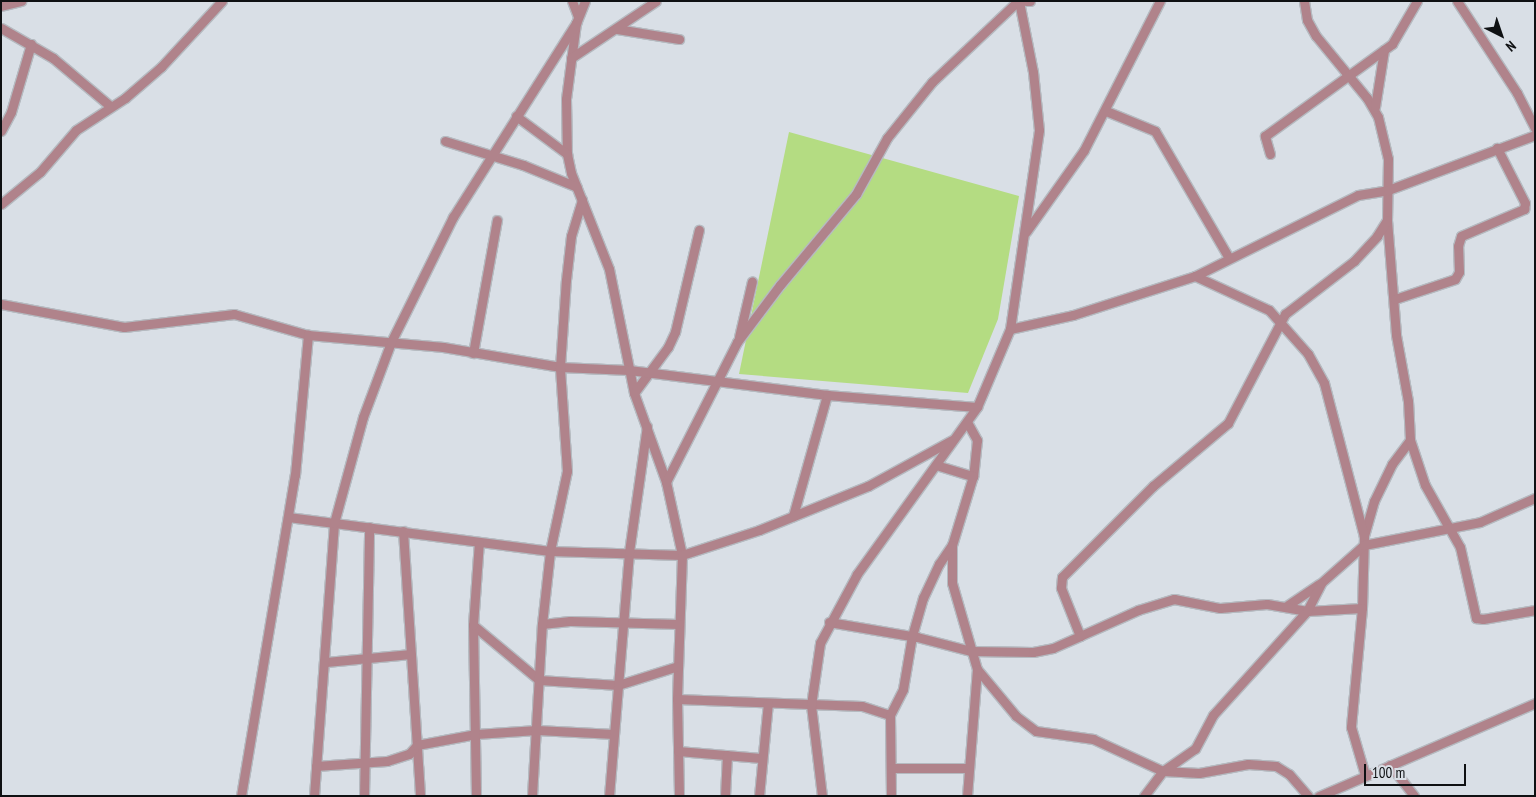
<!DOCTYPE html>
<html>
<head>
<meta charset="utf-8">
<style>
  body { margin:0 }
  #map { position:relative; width:1536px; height:797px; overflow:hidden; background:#d9dfe6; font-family:"PT Sans Narrow",sans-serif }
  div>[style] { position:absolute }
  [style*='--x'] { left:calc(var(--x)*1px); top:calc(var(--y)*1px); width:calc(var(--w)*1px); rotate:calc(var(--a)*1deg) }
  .green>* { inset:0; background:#b4dc82 }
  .roads { filter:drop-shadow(1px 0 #b5bac0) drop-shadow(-1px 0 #b5bac0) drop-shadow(0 1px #b5bac0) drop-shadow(0 -1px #b5bac0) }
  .minor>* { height:9px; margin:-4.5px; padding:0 4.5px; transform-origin:4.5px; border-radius:4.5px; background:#b0838b }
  span { translate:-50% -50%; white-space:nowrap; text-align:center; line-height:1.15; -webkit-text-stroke:4.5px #d9dfe6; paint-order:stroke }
  .frame { position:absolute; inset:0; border:2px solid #0f1113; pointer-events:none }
  .north { position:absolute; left:1476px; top:10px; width:50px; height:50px; -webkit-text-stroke:4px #d9dfe6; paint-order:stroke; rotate:139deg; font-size:14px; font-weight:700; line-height:20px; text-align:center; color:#0f1113 }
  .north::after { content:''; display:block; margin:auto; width:18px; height:22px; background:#0f1113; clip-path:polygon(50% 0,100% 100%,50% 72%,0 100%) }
  .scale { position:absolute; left:1364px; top:764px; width:102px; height:22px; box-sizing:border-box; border:2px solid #0f1113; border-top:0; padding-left:6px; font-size:15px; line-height:18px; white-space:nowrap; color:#0f1113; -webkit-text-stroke:4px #d9dfe6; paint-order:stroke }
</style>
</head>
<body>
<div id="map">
  <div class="green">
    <div style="clip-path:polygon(789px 132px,1019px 196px,998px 319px,968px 393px,739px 374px)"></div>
  </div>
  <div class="roads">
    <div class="minor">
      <div style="--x:572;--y:1;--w:17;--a:69"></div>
      <div style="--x:585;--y:1;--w:24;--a:112"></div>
      <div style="--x:576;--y:23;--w:77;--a:97.5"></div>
      <div style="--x:566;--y:99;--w:55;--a:89"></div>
      <div style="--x:567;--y:154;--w:19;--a:78"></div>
      <div style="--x:571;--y:173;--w:103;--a:68.4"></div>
      <div style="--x:609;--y:269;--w:126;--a:78.6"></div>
      <div style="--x:634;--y:393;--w:95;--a:70.2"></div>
      <div style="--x:666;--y:482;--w:75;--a:77.6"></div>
      <div style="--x:682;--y:555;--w:144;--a:92"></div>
      <div style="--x:677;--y:699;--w:97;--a:88.8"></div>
      <div style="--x:1026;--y:1;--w:4;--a:0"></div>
      <div style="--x:1304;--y:1;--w:19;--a:81"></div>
      <div style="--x:1307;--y:20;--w:18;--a:61"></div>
      <div style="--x:1316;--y:36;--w:80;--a:50.6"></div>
      <div style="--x:1367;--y:98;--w:22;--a:60"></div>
      <div style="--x:1378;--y:117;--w:43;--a:76.6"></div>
      <div style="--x:1388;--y:159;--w:61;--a:90.9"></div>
      <div style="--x:1387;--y:220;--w:115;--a:85.5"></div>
      <div style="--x:1396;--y:335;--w:67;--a:79.7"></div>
      <div style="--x:1408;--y:401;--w:39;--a:87"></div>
      <div style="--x:1410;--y:440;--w:30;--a:127"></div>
      <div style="--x:1392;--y:464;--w:41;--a:115.9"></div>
      <div style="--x:1374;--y:501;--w:37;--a:106"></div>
      <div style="--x:1364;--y:537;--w:71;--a:91.6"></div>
      <div style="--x:1362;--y:608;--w:120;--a:95.3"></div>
      <div style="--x:1351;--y:727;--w:50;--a:73.7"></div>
      <div style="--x:1457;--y:1;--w:110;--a:56.9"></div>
      <div style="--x:1517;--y:93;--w:39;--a:63"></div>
      <div style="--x:1;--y:6;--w:21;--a:-14"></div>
      <div style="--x:1;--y:28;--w:60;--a:30"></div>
      <div style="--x:53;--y:58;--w:75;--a:40.1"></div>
      <div style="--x:617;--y:29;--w:63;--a:9.2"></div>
      <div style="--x:571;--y:58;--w:102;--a:-33.8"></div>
      <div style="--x:1375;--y:107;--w:58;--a:-81"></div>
      <div style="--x:1106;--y:111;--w:53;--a:22.2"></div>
      <div style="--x:1155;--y:131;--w:147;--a:59.8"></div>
      <div style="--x:516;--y:116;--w:64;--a:36.7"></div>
      <div style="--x:1;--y:131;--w:21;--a:-62"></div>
      <div style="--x:11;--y:112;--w:71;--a:-73.6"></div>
      <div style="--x:445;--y:141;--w:82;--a:17.1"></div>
      <div style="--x:523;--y:165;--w:58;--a:22.2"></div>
      <div style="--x:1270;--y:154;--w:19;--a:-106"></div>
      <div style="--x:1265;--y:136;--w:157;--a:-35.9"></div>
      <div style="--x:1392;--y:44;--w:50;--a:-59.8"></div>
      <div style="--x:1;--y:204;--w:50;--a:-39.4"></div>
      <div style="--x:40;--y:172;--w:55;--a:-49.4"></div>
      <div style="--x:76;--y:130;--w:59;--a:-33.1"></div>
      <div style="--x:125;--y:98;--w:48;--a:-40.7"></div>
      <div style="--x:161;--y:67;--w:90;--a:-47.3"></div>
      <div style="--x:1026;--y:232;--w:100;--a:-54.7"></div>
      <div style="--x:1084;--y:150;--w:167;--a:-63"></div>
      <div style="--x:1195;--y:276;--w:81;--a:24.7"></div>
      <div style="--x:1269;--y:310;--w:59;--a:48.4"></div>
      <div style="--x:1308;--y:354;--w:33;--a:61"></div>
      <div style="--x:1324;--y:383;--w:159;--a:75.4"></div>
      <div style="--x:1395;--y:299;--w:63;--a:-18.4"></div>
      <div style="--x:1455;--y:279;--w:8;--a:-60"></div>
      <div style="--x:1459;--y:272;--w:26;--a:-92"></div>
      <div style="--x:1458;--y:246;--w:10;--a:-73"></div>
      <div style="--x:1461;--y:236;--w:69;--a:-23.2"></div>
      <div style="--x:1524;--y:209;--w:6;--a:-81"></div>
      <div style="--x:1525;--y:203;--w:62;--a:-117"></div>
      <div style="--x:1;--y:304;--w:125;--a:10.6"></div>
      <div style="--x:124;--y:327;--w:111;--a:-6.7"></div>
      <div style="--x:234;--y:314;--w:77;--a:15.8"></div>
      <div style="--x:1010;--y:329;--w:65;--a:-12.5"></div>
      <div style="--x:1073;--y:315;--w:128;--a:-17.7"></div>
      <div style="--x:1195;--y:276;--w:182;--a:-26.4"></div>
      <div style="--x:1358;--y:195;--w:30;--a:-9"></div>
      <div style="--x:1388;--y:190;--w:157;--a:-20.5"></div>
      <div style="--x:739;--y:337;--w:57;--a:-76.9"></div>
      <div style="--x:473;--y:353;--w:135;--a:-79.8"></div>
      <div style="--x:634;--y:393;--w:57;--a:-53.5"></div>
      <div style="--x:668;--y:347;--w:17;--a:-65"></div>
      <div style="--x:675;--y:332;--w:105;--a:-76.8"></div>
      <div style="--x:967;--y:422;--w:21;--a:61"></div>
      <div style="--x:977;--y:440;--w:36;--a:96"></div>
      <div style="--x:973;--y:476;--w:72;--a:106.9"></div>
      <div style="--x:952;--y:545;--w:38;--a:90"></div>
      <div style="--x:952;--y:583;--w:90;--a:73.8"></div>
      <div style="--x:977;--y:669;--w:61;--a:50.3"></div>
      <div style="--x:1016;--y:716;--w:25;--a:37"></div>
      <div style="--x:1036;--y:731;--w:58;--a:8"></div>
      <div style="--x:1093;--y:739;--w:77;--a:24.6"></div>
      <div style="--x:1163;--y:771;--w:36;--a:3"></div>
      <div style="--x:1199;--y:773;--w:50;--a:-10.4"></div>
      <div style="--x:1248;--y:764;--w:28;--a:4"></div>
      <div style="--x:1276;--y:766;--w:15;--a:32"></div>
      <div style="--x:1289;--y:774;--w:29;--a:49"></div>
      <div style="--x:1410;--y:440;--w:47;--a:71.6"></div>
      <div style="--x:1425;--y:485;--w:71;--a:60.6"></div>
      <div style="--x:1460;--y:547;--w:73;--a:77.3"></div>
      <div style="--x:1476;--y:618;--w:7;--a:8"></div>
      <div style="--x:1483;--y:619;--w:53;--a:-9.8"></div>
      <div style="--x:936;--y:465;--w:39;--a:17"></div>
      <div style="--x:666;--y:482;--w:157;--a:-63.1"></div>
      <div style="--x:737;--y:342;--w:71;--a:-53"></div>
      <div style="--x:780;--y:285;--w:119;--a:-50.1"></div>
      <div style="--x:856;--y:194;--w:64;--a:-61"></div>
      <div style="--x:887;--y:138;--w:72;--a:-51.2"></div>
      <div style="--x:932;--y:82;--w:118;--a:-43.3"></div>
      <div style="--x:793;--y:516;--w:126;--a:-74.3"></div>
      <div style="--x:288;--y:517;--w:264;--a:7.4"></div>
      <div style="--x:550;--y:551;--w:132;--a:1.7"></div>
      <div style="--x:682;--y:555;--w:81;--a:-18"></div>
      <div style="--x:759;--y:530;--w:118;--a:-22"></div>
      <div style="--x:868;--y:486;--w:96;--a:-28.7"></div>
      <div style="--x:403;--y:531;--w:266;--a:86.3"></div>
      <div style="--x:1288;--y:605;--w:37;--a:-34"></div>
      <div style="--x:829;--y:622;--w:89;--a:9.7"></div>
      <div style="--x:917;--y:637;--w:56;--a:14.5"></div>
      <div style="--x:971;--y:651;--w:62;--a:0.9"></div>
      <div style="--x:1033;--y:652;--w:20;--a:-11"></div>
      <div style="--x:1053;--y:648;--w:30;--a:-24"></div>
      <div style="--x:1080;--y:636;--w:52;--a:-111.6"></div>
      <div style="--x:1061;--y:588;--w:11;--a:-85"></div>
      <div style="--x:1062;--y:577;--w:129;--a:-45"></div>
      <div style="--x:1153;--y:486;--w:98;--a:-40"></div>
      <div style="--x:1228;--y:423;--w:123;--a:-62.4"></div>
      <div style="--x:1285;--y:314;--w:87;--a:-37.5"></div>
      <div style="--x:1354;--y:261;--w:34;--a:-47"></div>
      <div style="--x:1377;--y:236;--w:19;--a:-58"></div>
      <div style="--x:542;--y:624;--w:28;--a:-6"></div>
      <div style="--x:570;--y:621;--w:109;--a:1.6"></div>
      <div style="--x:473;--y:625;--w:86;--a:39.8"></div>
      <div style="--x:539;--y:680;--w:79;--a:3.6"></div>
      <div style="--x:618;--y:685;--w:63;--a:-17.6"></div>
      <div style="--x:1080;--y:636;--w:64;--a:-24.1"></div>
      <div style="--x:1138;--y:610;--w:38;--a:-17"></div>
      <div style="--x:1174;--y:599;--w:47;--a:11.1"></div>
      <div style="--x:1220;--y:608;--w:47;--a:-4.9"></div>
      <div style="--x:1267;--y:604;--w:41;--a:9.9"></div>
      <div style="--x:1307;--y:611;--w:55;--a:-3.1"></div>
      <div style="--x:326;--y:662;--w:85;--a:-5.4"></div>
      <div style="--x:677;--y:699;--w:185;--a:2.2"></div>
      <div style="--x:862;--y:706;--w:29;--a:18"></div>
      <div style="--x:890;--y:715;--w:81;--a:89.3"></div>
      <div style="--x:890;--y:715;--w:29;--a:-63"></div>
      <div style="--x:903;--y:689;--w:54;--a:-80.4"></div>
      <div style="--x:912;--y:636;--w:40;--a:-74"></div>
      <div style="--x:923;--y:598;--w:38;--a:-65"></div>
      <div style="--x:939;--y:564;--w:23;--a:-56"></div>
      <div style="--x:678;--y:751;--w:83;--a:4.8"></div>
      <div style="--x:1390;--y:765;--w:39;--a:52"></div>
      <div style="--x:316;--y:766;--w:71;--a:-4"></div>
      <div style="--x:387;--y:761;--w:23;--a:-18"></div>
      <div style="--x:409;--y:754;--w:12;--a:-48"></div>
      <div style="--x:417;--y:745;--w:60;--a:-10.6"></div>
      <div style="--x:476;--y:734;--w:61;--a:-3.8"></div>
      <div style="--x:537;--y:730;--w:77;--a:3"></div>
      <div style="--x:892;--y:768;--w:77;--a:0"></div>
      <div style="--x:241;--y:796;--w:326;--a:-80.5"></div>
      <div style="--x:295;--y:475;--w:141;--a:-84.7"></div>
      <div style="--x:308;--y:335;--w:136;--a:5.1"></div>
      <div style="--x:443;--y:347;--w:119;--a:9.7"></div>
      <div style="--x:560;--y:367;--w:69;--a:2.5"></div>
      <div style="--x:629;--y:370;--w:200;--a:7.2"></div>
      <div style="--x:827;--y:395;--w:150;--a:4.6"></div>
      <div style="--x:314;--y:796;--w:274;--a:-85.8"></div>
      <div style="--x:334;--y:523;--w:110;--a:-74.7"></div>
      <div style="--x:363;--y:417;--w:80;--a:-69.5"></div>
      <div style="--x:391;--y:342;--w:140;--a:-63.6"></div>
      <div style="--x:453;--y:217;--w:230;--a:-57.6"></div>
      <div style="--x:364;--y:796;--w:269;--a:-88.9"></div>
      <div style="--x:476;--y:796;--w:171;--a:-91"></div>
      <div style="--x:473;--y:625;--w:83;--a:-85.9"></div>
      <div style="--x:532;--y:796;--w:172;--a:-86.7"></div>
      <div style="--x:542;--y:624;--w:73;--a:-83.7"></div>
      <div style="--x:550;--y:551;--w:82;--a:-78"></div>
      <div style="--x:567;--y:471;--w:104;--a:-93.9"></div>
      <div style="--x:560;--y:367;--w:87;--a:-86.1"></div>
      <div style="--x:566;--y:280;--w:44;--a:-83.5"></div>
      <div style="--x:571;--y:236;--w:38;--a:-73"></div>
      <div style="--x:609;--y:796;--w:245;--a:-85.3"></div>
      <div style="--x:629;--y:552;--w:127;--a:-81.9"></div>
      <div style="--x:725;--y:796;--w:41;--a:-87.2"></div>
      <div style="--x:759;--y:796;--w:93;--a:-84.5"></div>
      <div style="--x:822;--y:796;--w:92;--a:-96.9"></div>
      <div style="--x:811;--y:705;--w:63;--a:-81.7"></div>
      <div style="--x:820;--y:643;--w:78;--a:-61.8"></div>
      <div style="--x:857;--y:574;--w:206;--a:-54.3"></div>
      <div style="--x:977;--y:407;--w:85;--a:-67.1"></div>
      <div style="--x:1010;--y:329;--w:201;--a:-81.7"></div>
      <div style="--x:1039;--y:130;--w:58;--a:-95.9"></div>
      <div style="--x:1033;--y:72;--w:72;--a:-101.2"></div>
      <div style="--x:967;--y:796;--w:127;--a:-85.5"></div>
      <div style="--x:1144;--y:796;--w:31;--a:-53"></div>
      <div style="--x:1163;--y:771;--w:39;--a:-35"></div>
      <div style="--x:1195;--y:749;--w:38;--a:-62"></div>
      <div style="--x:1213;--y:715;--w:140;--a:-47.9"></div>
      <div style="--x:1307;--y:611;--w:31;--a:-63"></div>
      <div style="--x:1321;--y:583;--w:57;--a:-41.5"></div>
      <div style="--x:1364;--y:545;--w:118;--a:-11.2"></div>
      <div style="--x:1480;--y:522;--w:60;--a:-23.6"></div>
      <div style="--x:1319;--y:796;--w:235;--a:-23.3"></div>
    </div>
  </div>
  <div class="frame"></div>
  <div class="north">N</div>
  <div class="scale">100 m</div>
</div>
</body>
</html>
